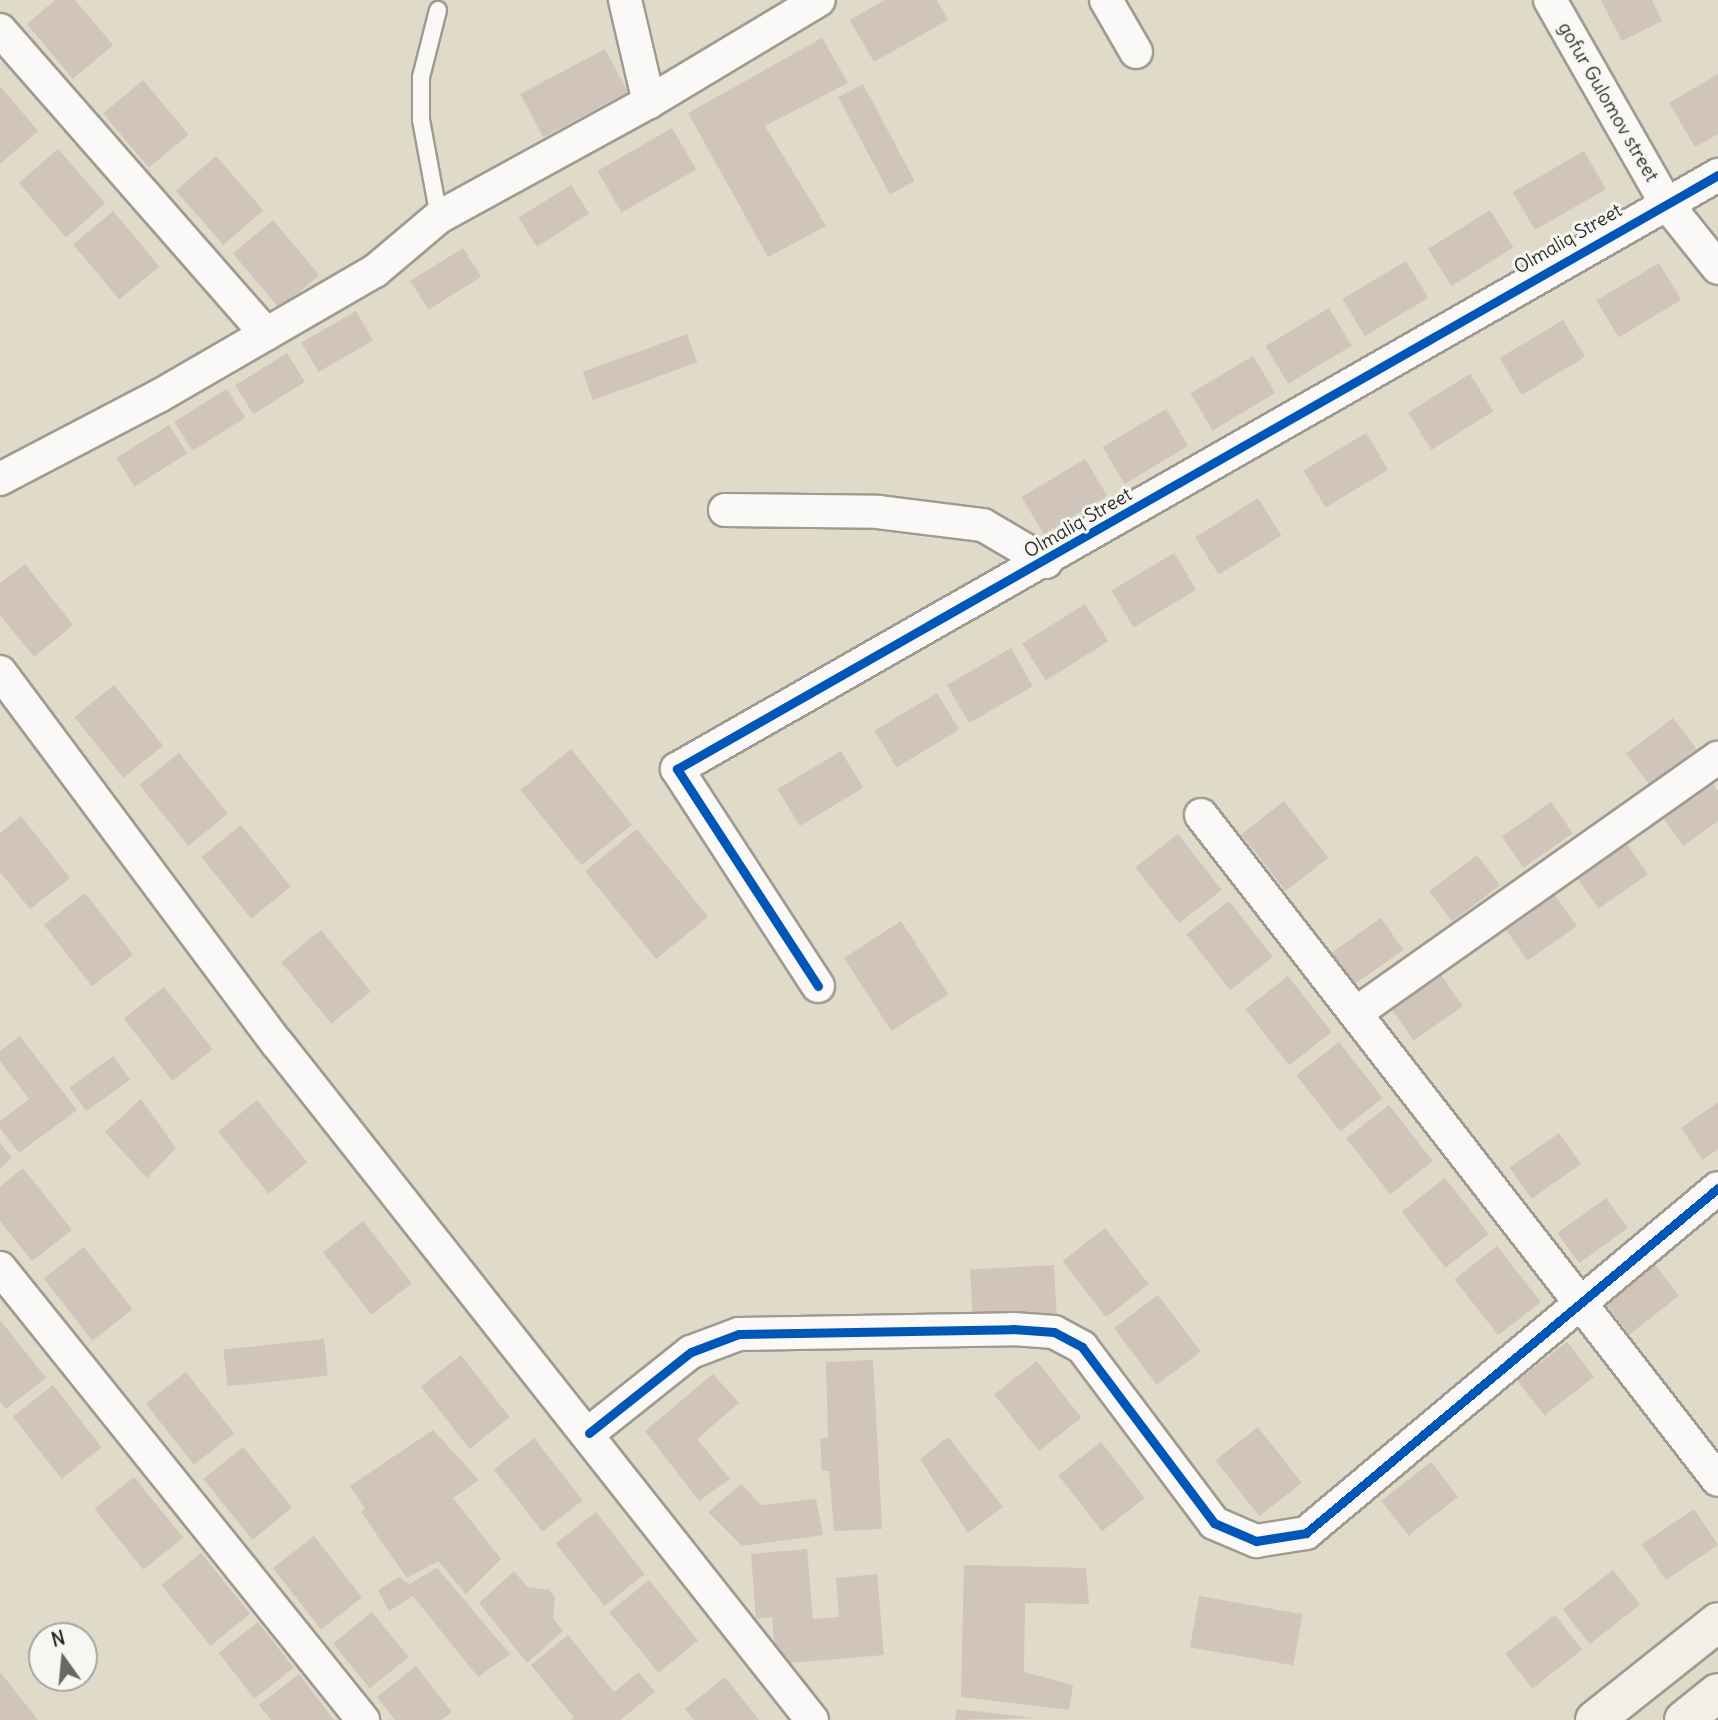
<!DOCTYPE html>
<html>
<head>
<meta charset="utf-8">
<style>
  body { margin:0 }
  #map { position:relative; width:1718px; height:1720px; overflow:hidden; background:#e0dac8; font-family:Delius,sans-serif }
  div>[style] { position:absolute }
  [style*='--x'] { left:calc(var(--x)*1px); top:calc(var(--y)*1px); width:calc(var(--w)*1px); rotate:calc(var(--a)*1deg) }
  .building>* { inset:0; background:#d1c4ba; transform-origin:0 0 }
  .roads { filter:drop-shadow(2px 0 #9f9b90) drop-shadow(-2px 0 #9f9b90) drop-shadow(0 2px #9f9b90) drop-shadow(0 -2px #9f9b90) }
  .lane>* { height:16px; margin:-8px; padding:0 8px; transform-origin:8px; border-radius:8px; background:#faf9f7 }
  .street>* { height:32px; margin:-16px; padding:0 16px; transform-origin:16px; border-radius:16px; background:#faf9f7 }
  .secondary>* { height:38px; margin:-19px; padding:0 19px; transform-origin:19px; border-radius:19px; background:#f2efe8 }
  .cycleway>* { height:9px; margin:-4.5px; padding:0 4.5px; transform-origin:4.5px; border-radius:4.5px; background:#0057b8 }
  span { translate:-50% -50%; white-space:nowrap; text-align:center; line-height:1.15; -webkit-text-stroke:6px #f6f6f2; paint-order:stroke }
  .street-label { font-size:19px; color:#2b2b2b }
  .north { position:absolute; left:28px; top:1622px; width:70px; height:70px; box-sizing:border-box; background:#f6f6f2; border:2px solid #a5a5a2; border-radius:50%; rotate:345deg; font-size:19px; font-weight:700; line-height:28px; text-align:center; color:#2b2b2b }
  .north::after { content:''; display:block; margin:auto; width:24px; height:32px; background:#6a6862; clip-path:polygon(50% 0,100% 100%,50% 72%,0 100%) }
</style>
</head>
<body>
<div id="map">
  <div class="building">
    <div style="clip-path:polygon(55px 0,75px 0,113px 45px,73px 79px,27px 24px)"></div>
    <div style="clip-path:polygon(885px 0,937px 0,948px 20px,874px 62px,850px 20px)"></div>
    <div style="clip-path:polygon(1601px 0,1652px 0,1662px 21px,1622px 41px)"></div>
    <div style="clip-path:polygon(822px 38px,848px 83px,765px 126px,826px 226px,768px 257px,688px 113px)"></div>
    <div style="left:605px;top:49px;width:49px;height:96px;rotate:62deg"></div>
    <div style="clip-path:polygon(1718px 74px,1718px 134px,1695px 147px,1669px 103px)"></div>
    <div style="left:143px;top:80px;width:71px;height:52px;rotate:50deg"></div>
    <div style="left:863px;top:84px;width:110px;height:28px;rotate:62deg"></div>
    <div style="clip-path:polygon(0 86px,38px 131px,0 164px)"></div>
    <div style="left:672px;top:128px;width:48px;height:86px;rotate:60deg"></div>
    <div style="left:58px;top:149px;width:72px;height:52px;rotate:49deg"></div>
    <div style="left:1584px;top:151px;width:44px;height:82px;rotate:60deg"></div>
    <div style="left:216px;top:156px;width:72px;height:53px;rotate:49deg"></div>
    <div style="left:571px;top:185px;width:34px;height:62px;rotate:58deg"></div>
    <div style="left:1490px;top:210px;width:44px;height:73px;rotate:58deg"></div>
    <div style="left:113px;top:211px;width:72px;height:52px;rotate:50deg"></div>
    <div style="left:273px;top:220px;width:72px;height:52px;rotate:50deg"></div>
    <div style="left:463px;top:248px;width:34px;height:62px;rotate:58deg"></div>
    <div style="left:1406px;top:261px;width:43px;height:74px;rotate:59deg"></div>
    <div style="left:1659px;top:263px;width:43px;height:73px;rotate:59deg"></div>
    <div style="left:1329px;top:308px;width:44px;height:74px;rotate:59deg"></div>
    <div style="left:356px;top:311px;width:34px;height:63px;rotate:60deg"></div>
    <div style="left:1563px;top:320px;width:43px;height:74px;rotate:59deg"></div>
    <div style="left:687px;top:334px;width:30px;height:111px;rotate:70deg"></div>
    <div style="left:287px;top:353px;width:34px;height:61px;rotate:58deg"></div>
    <div style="left:1253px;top:356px;width:43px;height:73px;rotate:59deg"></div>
    <div style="left:1470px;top:374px;width:44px;height:73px;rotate:58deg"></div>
    <div style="left:227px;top:389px;width:34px;height:62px;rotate:58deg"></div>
    <div style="left:1166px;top:409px;width:43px;height:74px;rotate:59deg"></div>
    <div style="left:169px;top:425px;width:34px;height:62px;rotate:58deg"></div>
    <div style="left:1366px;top:433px;width:43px;height:73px;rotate:59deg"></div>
    <div style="left:1085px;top:459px;width:43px;height:74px;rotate:59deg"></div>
    <div style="left:1258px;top:498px;width:44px;height:74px;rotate:58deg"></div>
    <div style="left:1174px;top:553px;width:43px;height:73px;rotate:59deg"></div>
    <div style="clip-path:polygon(25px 564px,73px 625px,34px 657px,0 615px,0 583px)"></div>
    <div style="left:1085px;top:604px;width:44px;height:74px;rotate:58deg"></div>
    <div style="left:1011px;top:648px;width:44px;height:74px;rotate:60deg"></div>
    <div style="left:114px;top:685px;width:78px;height:51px;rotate:51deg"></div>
    <div style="left:937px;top:693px;width:43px;height:73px;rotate:59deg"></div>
    <div style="left:1673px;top:718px;width:39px;height:59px;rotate:53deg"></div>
    <div style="left:571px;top:749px;width:97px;height:65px;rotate:51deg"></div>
    <div style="left:841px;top:751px;width:43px;height:74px;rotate:59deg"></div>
    <div style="left:179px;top:753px;width:78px;height:51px;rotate:51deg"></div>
    <div style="clip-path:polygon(1710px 780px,1718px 791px,1718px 821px,1683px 846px,1661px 815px)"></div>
    <div style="left:1284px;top:801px;width:72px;height:54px;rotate:52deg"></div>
    <div style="left:1551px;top:802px;width:38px;height:60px;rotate:55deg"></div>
    <div style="clip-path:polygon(21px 816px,70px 878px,30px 909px,0 872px,0 833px)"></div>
    <div style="left:241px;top:825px;width:79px;height:51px;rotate:51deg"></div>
    <div style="left:637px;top:829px;width:113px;height:67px;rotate:51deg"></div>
    <div style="left:1178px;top:834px;width:71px;height:54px;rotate:52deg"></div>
    <div style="left:1626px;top:843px;width:38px;height:60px;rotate:55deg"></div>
    <div style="left:1477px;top:855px;width:38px;height:60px;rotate:53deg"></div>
    <div style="left:85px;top:893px;width:78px;height:52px;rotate:52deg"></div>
    <div style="left:1555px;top:895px;width:38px;height:60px;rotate:55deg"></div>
    <div style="left:1229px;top:901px;width:71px;height:54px;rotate:52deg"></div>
    <div style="left:1381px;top:918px;width:39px;height:60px;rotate:55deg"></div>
    <div style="left:901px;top:921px;width:87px;height:68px;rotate:57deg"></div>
    <div style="left:321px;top:930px;width:79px;height:51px;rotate:51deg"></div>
    <div style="left:1441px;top:975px;width:38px;height:60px;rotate:55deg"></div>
    <div style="left:1288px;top:976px;width:71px;height:54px;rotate:52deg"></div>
    <div style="left:164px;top:987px;width:79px;height:51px;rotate:52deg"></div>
    <div style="clip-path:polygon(20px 1036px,77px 1110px,19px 1153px,0 1128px,0 1121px,29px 1099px,0 1061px,0 1051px)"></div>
    <div style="left:1339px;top:1042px;width:71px;height:54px;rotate:52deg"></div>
    <div style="left:113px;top:1056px;width:29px;height:54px;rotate:54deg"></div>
    <div style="clip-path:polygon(141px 1099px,176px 1148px,147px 1178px,105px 1132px)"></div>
    <div style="left:257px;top:1100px;width:80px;height:50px;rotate:51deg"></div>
    <div style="clip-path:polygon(1718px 1102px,1718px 1149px,1703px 1160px,1681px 1128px)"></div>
    <div style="left:1389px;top:1105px;width:71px;height:54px;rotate:52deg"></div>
    <div style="left:1559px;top:1133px;width:38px;height:60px;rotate:55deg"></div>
    <div style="clip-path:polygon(0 1143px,12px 1158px,0 1169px)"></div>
    <div style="clip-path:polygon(23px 1168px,72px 1230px,32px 1261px,0 1221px,0 1187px)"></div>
    <div style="left:1445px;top:1178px;width:71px;height:55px;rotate:52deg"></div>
    <div style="left:1606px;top:1198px;width:37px;height:60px;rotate:54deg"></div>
    <div style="left:363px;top:1221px;width:79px;height:51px;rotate:52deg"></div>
    <div style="left:1105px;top:1228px;width:71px;height:54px;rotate:52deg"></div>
    <div style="left:1497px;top:1246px;width:71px;height:54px;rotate:52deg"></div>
    <div style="left:84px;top:1247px;width:79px;height:51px;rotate:52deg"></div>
    <div style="left:1652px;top:1261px;width:44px;height:63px;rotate:52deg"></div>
    <div style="left:1054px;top:1265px;width:51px;height:84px;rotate:87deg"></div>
    <div style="left:1158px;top:1295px;width:71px;height:55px;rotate:53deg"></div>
    <div style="clip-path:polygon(0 1320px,46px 1378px,6px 1409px,0 1402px)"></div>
    <div style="left:324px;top:1339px;width:37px;height:101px;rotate:84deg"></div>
    <div style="left:1567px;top:1342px;width:44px;height:63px;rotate:52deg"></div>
    <div style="left:461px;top:1355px;width:79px;height:51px;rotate:52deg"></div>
    <div style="clip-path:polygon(873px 1360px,882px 1529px,834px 1531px,829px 1471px,822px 1471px,820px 1439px,828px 1437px,826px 1362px)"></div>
    <div style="left:1037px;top:1361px;width:72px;height:54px;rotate:52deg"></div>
    <div style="left:186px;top:1372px;width:78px;height:51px;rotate:52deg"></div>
    <div style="clip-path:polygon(713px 1374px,739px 1403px,697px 1439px,730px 1479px,699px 1501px,645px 1431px)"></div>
    <div style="left:53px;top:1385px;width:79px;height:51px;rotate:52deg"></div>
    <div style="left:1258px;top:1427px;width:71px;height:54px;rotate:52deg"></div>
    <div style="clip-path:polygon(433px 1430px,479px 1480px,453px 1498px,501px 1559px,466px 1594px,438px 1561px,407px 1578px,361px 1512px,365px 1509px,350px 1486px)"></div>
    <div style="clip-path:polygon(948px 1437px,1003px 1507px,968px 1533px,920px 1459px)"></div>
    <div style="left:534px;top:1438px;width:79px;height:51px;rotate:52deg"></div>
    <div style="left:1101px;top:1442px;width:71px;height:54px;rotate:52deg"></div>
    <div style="left:243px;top:1447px;width:78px;height:51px;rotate:51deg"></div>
    <div style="left:1431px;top:1462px;width:44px;height:63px;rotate:52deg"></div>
    <div style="left:134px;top:1477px;width:78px;height:51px;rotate:51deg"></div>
    <div style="clip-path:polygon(741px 1484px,761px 1505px,816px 1499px,823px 1535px,742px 1546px,708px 1512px)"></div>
    <div style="left:1694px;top:1509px;width:43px;height:63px;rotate:56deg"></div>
    <div style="left:596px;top:1512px;width:79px;height:51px;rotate:52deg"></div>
    <div style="left:314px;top:1536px;width:78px;height:52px;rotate:52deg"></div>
    <div style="clip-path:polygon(807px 1549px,813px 1619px,839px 1617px,836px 1578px,877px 1574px,884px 1655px,776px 1664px,772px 1617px,756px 1619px,751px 1554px)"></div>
    <div style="left:201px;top:1553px;width:78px;height:51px;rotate:51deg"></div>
    <div style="clip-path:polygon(964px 1565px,1086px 1568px,1089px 1604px,1025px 1603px,1024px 1672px,1073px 1685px,1069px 1710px,961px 1697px)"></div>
    <div style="clip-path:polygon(437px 1568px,510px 1654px,478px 1677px,413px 1596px,389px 1611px,378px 1590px,399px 1577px,409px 1584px)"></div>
    <div style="left:1613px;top:1570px;width:44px;height:64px;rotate:52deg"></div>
    <div style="clip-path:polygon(514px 1571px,527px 1587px,549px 1590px,555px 1597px,553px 1618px,563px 1631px,527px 1663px,479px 1603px)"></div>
    <div style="left:649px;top:1580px;width:78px;height:51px;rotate:51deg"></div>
    <div style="left:1199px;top:1596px;width:105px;height:52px;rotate:10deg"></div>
    <div style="left:372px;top:1612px;width:58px;height:50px;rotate:51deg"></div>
    <div style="left:1555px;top:1615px;width:44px;height:63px;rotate:52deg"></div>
    <div style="left:258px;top:1622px;width:58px;height:50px;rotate:52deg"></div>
    <div style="clip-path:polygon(568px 1635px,614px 1692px,639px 1672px,655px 1692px,620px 1720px,571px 1720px,574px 1718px,531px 1665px)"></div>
    <div style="clip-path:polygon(416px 1666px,452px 1712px,441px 1720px,395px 1720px,377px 1697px)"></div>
    <div style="clip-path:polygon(0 1672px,38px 1720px,0 1720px)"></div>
    <div style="clip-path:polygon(299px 1674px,334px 1720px,271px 1720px,259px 1705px)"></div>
    <div style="clip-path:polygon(725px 1677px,759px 1720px,694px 1720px,685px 1709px)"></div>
    <div style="clip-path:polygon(957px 1709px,1035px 1718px,955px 1720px)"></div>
  </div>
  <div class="roads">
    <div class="lane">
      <div style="--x:438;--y:10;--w:69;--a:104.2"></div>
      <div style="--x:421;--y:77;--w:43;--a:90"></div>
      <div style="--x:421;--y:120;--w:99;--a:79.5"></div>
    </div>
    <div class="street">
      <div style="--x:625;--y:0;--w:105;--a:76.8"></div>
      <div style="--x:1106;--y:0;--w:60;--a:60"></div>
      <div style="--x:1550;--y:0;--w:234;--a:60.3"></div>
      <div style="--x:1666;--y:203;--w:83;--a:51.3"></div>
      <div style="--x:0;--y:30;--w:404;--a:48.8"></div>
      <div style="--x:0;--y:479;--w:179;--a:-27.6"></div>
      <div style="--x:159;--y:396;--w:250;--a:-30.1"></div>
      <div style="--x:375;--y:271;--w:84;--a:-40.2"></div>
      <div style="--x:439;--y:217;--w:239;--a:-28.7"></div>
      <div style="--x:649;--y:102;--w:198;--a:-31"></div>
      <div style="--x:725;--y:510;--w:153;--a:0.7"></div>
      <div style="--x:878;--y:512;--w:106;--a:7.1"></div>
      <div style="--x:983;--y:525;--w:73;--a:30.4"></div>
      <div style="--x:0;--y:672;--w:463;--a:53.3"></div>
      <div style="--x:277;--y:1043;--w:863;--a:51.68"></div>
      <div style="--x:1201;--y:815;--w:842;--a:52.14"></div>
      <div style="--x:818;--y:986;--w:259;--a:-123"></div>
      <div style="--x:677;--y:769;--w:1199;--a:-29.71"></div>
      <div style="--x:1356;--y:1013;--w:443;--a:-35.2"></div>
      <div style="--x:0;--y:1268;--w:580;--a:51.23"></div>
      <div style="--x:589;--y:1433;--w:130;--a:-38.5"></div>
      <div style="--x:691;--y:1352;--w:51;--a:-20.6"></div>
      <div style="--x:739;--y:1334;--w:274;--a:-1"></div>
      <div style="--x:1013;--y:1329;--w:41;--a:4.2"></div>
      <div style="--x:1054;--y:1332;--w:32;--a:28"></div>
      <div style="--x:1082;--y:1347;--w:220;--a:53.1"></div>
      <div style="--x:1214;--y:1523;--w:46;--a:23.2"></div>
      <div style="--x:1256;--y:1541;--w:51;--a:-9.1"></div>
      <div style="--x:1306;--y:1533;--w:537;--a:-39.94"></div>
    </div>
    <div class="secondary">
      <div style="--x:1595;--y:1720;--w:157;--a:-38.5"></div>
      <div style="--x:1684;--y:1720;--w:43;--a:-38.5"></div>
    </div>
  </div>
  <div class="cycleway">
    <div style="--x:818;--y:986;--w:259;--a:-123"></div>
    <div style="--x:677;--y:769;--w:1199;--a:-29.71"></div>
    <div style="--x:589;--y:1433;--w:130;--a:-38.5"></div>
    <div style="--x:691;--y:1352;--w:51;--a:-20.6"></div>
    <div style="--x:739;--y:1334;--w:274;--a:-1"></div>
    <div style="--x:1013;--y:1329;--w:41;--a:4.2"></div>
    <div style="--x:1054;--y:1332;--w:32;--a:28"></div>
    <div style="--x:1082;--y:1347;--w:220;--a:53.1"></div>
    <div style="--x:1214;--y:1523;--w:46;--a:23.2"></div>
    <div style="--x:1256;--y:1541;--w:51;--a:-9.1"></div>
    <div style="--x:1306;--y:1533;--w:537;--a:-39.94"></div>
  </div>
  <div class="street-label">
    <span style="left:1608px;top:102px;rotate:60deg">gofur Gulomov street</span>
    <span style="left:1568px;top:239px;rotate:-30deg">Olmaliq Street</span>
    <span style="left:1078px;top:523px;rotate:-30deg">Olmaliq Street</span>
  </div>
  <div class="north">N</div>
</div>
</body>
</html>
